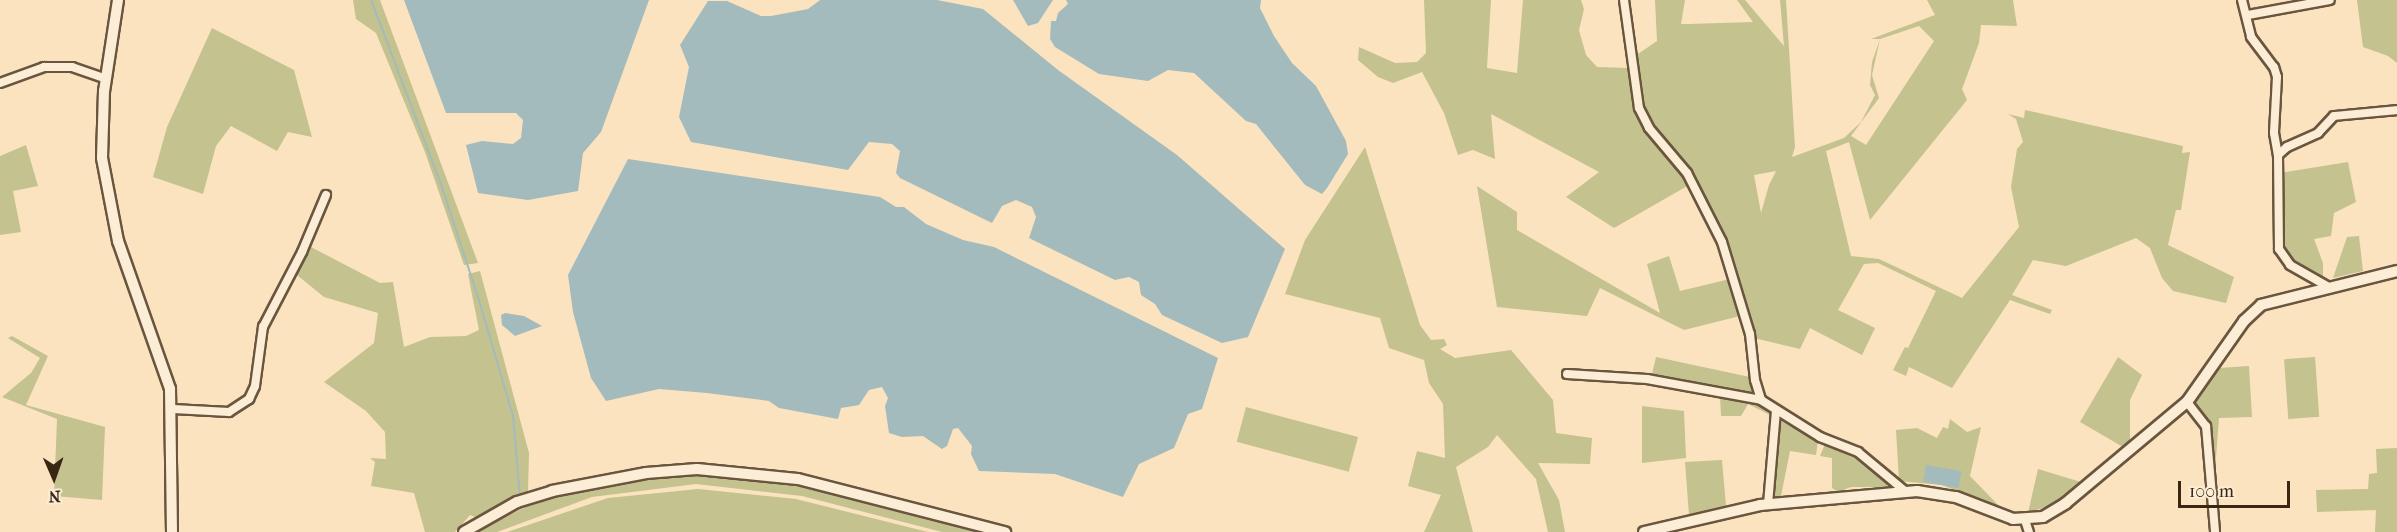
<!DOCTYPE html>
<html>
<head>
<meta charset="utf-8">
<style>
  body { margin:0 }
  #map { position:relative; width:2397px; height:532px; overflow:hidden; background:#fbe3c0; font-family:"IM FELL French Canon",serif }
  div>[style] { position:absolute }
  [style*='--x'] { left:calc(var(--x)*1px); top:calc(var(--y)*1px); width:calc(var(--w)*1px); rotate:calc(var(--a)*1deg) }
  .green>* { inset:0; background:#c4c28e; transform-origin:0 0 }
  .water>* { inset:0; background:#a3bbbc; transform-origin:0 0 }
  .stream>* { height:2px; margin:-1px; padding:0 1px; transform-origin:1px; border-radius:1px; background:#a3bbbc }
  .roads { filter:drop-shadow(2px 0 #6a563e) drop-shadow(-2px 0 #6a563e) drop-shadow(0 2px #6a563e) drop-shadow(0 -2px #6a563e) }
  .street>* { height:8px; margin:-4px; padding:0 4px; transform-origin:4px; border-radius:4px; background:#fcedd6 }
  .secondary>* { height:10px; margin:-5px; padding:0 5px; transform-origin:5px; border-radius:5px; background:#fcedd6 }
  span { translate:-50% -50%; white-space:nowrap; text-align:center; line-height:1.15; -webkit-text-stroke:4.5px #fcedd6; paint-order:stroke }
  .north { position:absolute; left:24px; top:448px; width:60px; height:60px; -webkit-text-stroke:4px #fcedd6; paint-order:stroke; rotate:178deg; font-size:16px; font-weight:700; line-height:24px; text-align:center; color:#3a2713 }
  .north::after { content:''; display:block; margin:auto; width:21px; height:27px; background:#3a2713; clip-path:polygon(50% 0,100% 100%,50% 72%,0 100%) }
  .scale { position:absolute; left:2178px; top:481px; width:112px; height:27px; box-sizing:border-box; border:3px solid #3a2713; border-top:0; padding-left:8px; font-size:18px; line-height:21px; white-space:nowrap; color:#3a2713; -webkit-text-stroke:4px #fcedd6; paint-order:stroke }
</style>
</head>
<body>
<div id="map">
  <div class="green">
    <div style="clip-path:polygon(353px 0,380px 0,478px 263px,464px 265px,425px 152px,376px 33px,356px 19px)"></div>
    <div style="clip-path:polygon(1424px 0,1491px 0,1487px 68px,1517px 73px,1523px 0,1581px 0,1584px 9px,1579px 30px,1586px 55px,1597px 67px,1630px 68px,1638px 114px,1689px 180px,1689px 185px,1614px 228px,1566px 197px,1599px 172px,1491px 114px,1495px 159px,1473px 150px,1458px 155px,1444px 113px,1422px 72px,1393px 83px,1378px 77px,1358px 60px,1359px 47px,1395px 63px,1417px 62px,1426px 53px)"></div>
    <div style="clip-path:polygon(evenodd,1655px 0,1685px 0,1681px 24px,1689px 24px,1753px 22px,1737px 0,1745px 0,1784px 46px,1780px 0,1786px 0,1795px 147px,1792px 157px,1844px 138px,1861px 122px,1875px 95px,1870px 85px,1872px 62px,1880px 39px,1871px 39px,1935px 15px,1927px 0,2013px 0,2017px 26px,1981px 25px,1979px 43px,1962px 89px,1967px 100px,1870px 220px,1849px 142px,1826px 151px,1851px 256px,1879px 259px,1962px 298px,2019px 227px,2011px 187px,2017px 149px,2023px 142px,2016px 119px,2008px 114px,2024px 118px,2025px 110px,2183px 146px,2182px 153px,2190px 152px,2181px 210px,2176px 210px,2168px 245px,2234px 277px,2226px 303px,2173px 291px,2162px 278px,2150px 248px,2136px 238px,2066px 266px,2033px 260px,2012px 295px,2052px 310px,2050px 314px,2010px 300px,1952px 388px,1909px 367px,1906px 376px,1893px 370px,1905px 347px,1908px 348px,1936px 291px,1878px 263px,1864px 264px,1838px 310px,1875px 328px,1862px 355px,1810px 328px,1800px 349px,1754px 338px,1735px 268px,1704px 193px,1685px 163px,1642px 109px,1635px 56px,1657px 41px,1655px 0,1919px 26px,1934px 41px,1866px 145px,1851px 136px,1879px 98px,1872px 75px,1880px 39px,1919px 26px,1655px 0,1776px 171px,1769px 185px,1761px 213px,1754px 175px,1776px 171px)"></div>
    <div style="clip-path:polygon(2357px 0,2397px 0,2397px 63px,2388px 56px,2363px 47px)"></div>
    <div style="clip-path:polygon(212px 28px,294px 70px,312px 137px,288px 132px,277px 151px,231px 126px,216px 146px,203px 194px,153px 177px,167px 127px)"></div>
    <div style="clip-path:polygon(26px 145px,38px 186px,13px 191px,21px 232px,0 235px,0 156px)"></div>
    <div style="clip-path:polygon(1365px 147px,1420px 325px,1431px 340px,1444px 339px,1447px 345px,1440px 349px,1455px 358px,1511px 350px,1553px 400px,1556px 433px,1592px 438px,1590px 464px,1538px 463px,1559px 500px,1565px 532px,1548px 532px,1536px 479px,1497px 435px,1488px 447px,1456px 467px,1473px 532px,1424px 532px,1441px 495px,1408px 486px,1417px 451px,1445px 458px,1443px 404px,1429px 383px,1424px 360px,1389px 348px,1380px 318px,1285px 294px,1305px 240px)"></div>
    <div style="clip-path:polygon(2348px 162px,2356px 202px,2334px 213px,2331px 236px,2314px 239px,2323px 263px,2323px 279px,2298px 267px,2282px 247px,2280px 173px)"></div>
    <div style="clip-path:polygon(1477px 186px,1517px 212px,1517px 230px,1660px 313px,1647px 264px,1669px 256px,1680px 291px,1730px 279px,1740px 316px,1684px 330px,1600px 288px,1587px 316px,1497px 307px)"></div>
    <div style="clip-path:polygon(2359px 236px,2363px 271px,2333px 278px,2347px 237px)"></div>
    <div style="clip-path:polygon(309px 246px,380px 283px,393px 282px,404px 347px,430px 337px,466px 336px,479px 330px,468px 274px,480px 271px,529px 453px,528px 492px,477px 518px,470px 515px,455px 532px,425px 532px,414px 493px,371px 486px,375px 462px,370px 458px,386px 459px,385px 432px,366px 411px,324px 382px,374px 343px,378px 313px,324px 297px,297px 275px)"></div>
    <div style="clip-path:polygon(12px 336px,48px 356px,26px 405px,105px 427px,102px 500px,54px 496px,57px 419px,2px 397px,31px 373px,40px 358px,8px 338px)"></div>
    <div style="clip-path:polygon(1656px 357px,1750px 377px,1754px 392px,1753px 395px,1623px 374px,1652px 374px)"></div>
    <div style="clip-path:polygon(2118px 357px,2142px 375px,2130px 400px,2130px 440px,2123px 447px,2080px 422px)"></div>
    <div style="left:2315px;top:357px;width:60px;height:31px;rotate:86deg"></div>
    <div style="clip-path:polygon(2249px 366px,2252px 417px,2219px 418px,2214px 484px,2208px 420px,2195px 402px,2219px 368px)"></div>
    <div style="clip-path:polygon(1720px 397px,1756px 402px,1772px 416px,1748px 404px,1741px 416px,1721px 416px)"></div>
    <div style="clip-path:polygon(1642px 406px,1684px 411px,1686px 458px,1642px 463px)"></div>
    <div style="left:1246px;top:407px;width:116px;height:36px;rotate:15deg"></div>
    <div style="clip-path:polygon(1950px 419px,1967px 432px,1981px 427px,1970px 476px,2001px 508px,1942px 485px,1899px 481px,1896px 430px,1917px 428px,1937px 438px,1943px 427px,1948px 429px)"></div>
    <div style="clip-path:polygon(1779px 420px,1818px 441px,1816px 455px,1790px 451px,1781px 496px,1772px 498px)"></div>
    <div style="clip-path:polygon(1825px 444px,1874px 467px,1889px 482px,1887px 487px,1851px 487px,1838px 492px,1832px 488px,1832px 458px,1820px 456px)"></div>
    <div style="clip-path:polygon(2397px 448px,2397px 532px,2375px 532px,2376px 510px,2317px 512px,2316px 490px,2368px 489px,2369px 474px,2377px 473px,2376px 449px)"></div>
    <div style="clip-path:polygon(1722px 460px,1726px 506px,1689px 515px,1685px 462px)"></div>
    <div style="clip-path:polygon(2038px 469px,2081px 482px,2054px 504px,2028px 513px)"></div>
    <div style="clip-path:polygon(715px 473px,770px 478px,836px 492px,986px 532px,942px 532px,802px 496px,696px 484px,592px 497px,497px 532px,477px 532px,537px 501px,604px 485px)"></div>
    <div style="clip-path:polygon(698px 489px,796px 499px,928px 532px,507px 532px,608px 498px)"></div>
  </div>
  <div class="water">
    <div style="clip-path:polygon(404px 0,649px 0,601px 132px,583px 153px,578px 191px,528px 200px,478px 193px,466px 145px,482px 141px,513px 144px,521px 138px,523px 120px,516px 113px,446px 113px)"></div>
    <div style="clip-path:polygon(820px 0,937px 0,983px 9px,1058px 70px,1177px 155px,1285px 249px,1248px 337px,1222px 343px,1162px 315px,1155px 304px,1141px 295px,1139px 282px,1129px 277px,1115px 280px,1029px 238px,1036px 217px,1032px 207px,1016px 200px,1002px 206px,992px 223px,900px 178px,896px 173px,900px 151px,892px 144px,869px 142px,848px 170px,691px 142px,679px 117px,689px 67px,680px 45px,708px 1px,727px 1px,761px 16px,771px 16px,808px 9px)"></div>
    <div style="clip-path:polygon(1013px 0,1053px 0,1038px 23px,1028px 26px)"></div>
    <div style="clip-path:polygon(1066px 0,1261px 0,1260px 8px,1274px 36px,1292px 63px,1316px 86px,1346px 141px,1348px 154px,1327px 188px,1322px 194px,1305px 185px,1256px 124px,1246px 121px,1194px 73px,1168px 70px,1148px 81px,1099px 74px,1055px 47px,1050px 39px,1051px 21px,1056px 21px,1058px 13px,1068px 4px)"></div>
    <div style="clip-path:polygon(628px 159px,880px 197px,896px 207px,904px 207px,926px 224px,963px 240px,994px 247px,1218px 358px,1202px 409px,1188px 414px,1174px 448px,1139px 464px,1123px 497px,1055px 474px,979px 471px,971px 454px,972px 446px,958px 428px,953px 429px,947px 446px,942px 449px,923px 436px,902px 437px,889px 433px,885px 406px,888px 398px,882px 387px,869px 390px,859px 405px,841px 408px,838px 419px,779px 408px,769px 401px,707px 393px,659px 389px,606px 401px,591px 378px,573px 312px,568px 275px)"></div>
    <div style="clip-path:polygon(505px 313px,524px 316px,542px 326px,515px 336px,502px 325px,501px 315px)"></div>
    <div style="left:1926px;top:465px;width:36px;height:17px;rotate:10deg"></div>
  </div>
  <div class="stream">
    <div style="--x:371;--y:0;--w:200;--a:69.2"></div>
    <div style="--x:442;--y:187;--w:116;--a:71.9"></div>
    <div style="--x:478;--y:297;--w:124;--a:73.6"></div>
    <div style="--x:513;--y:416;--w:81;--a:85.1"></div>
    <div style="--x:2;--y:78;--w:42;--a:-19.3"></div>
  </div>
  <div class="roads">
    <div class="street">
      <div style="--x:1624;--y:0;--w:109;--a:82.1"></div>
      <div style="--x:1639;--y:108;--w:22;--a:63"></div>
      <div style="--x:1649;--y:128;--w:59;--a:49.8"></div>
      <div style="--x:1687;--y:173;--w:77;--a:63.1"></div>
      <div style="--x:1722;--y:242;--w:96;--a:73.1"></div>
      <div style="--x:1750;--y:334;--w:46;--a:83.8"></div>
      <div style="--x:1755;--y:380;--w:21;--a:73"></div>
      <div style="--x:1761;--y:400;--w:70;--a:32.1"></div>
      <div style="--x:1820;--y:437;--w:41;--a:21.5"></div>
      <div style="--x:1858;--y:452;--w:61;--a:39.7"></div>
      <div style="--x:2242;--y:0;--w:38;--a:76"></div>
      <div style="--x:2251;--y:37;--w:38;--a:53"></div>
      <div style="--x:2274;--y:67;--w:10;--a:73"></div>
      <div style="--x:2277;--y:77;--w:56;--a:93.1"></div>
      <div style="--x:2274;--y:133;--w:22;--a:80"></div>
      <div style="--x:2278;--y:155;--w:94;--a:89.4"></div>
      <div style="--x:2279;--y:249;--w:19;--a:55"></div>
      <div style="--x:2290;--y:265;--w:43;--a:29.6"></div>
      <div style="--x:2248;--y:15;--w:83;--a:-10.4"></div>
      <div style="--x:0;--y:83;--w:47;--a:-20"></div>
      <div style="--x:44;--y:67;--w:28;--a:0"></div>
      <div style="--x:72;--y:67;--w:36;--a:19"></div>
      <div style="--x:2278;--y:155;--w:12;--a:-42"></div>
      <div style="--x:2287;--y:147;--w:34;--a:-24"></div>
      <div style="--x:2318;--y:133;--w:23;--a:-47"></div>
      <div style="--x:2334;--y:116;--w:63;--a:-5.4"></div>
      <div style="--x:1567;--y:374;--w:80;--a:3.6"></div>
      <div style="--x:1647;--y:379;--w:116;--a:10.4"></div>
      <div style="--x:2187;--y:402;--w:31;--a:52"></div>
      <div style="--x:2206;--y:426;--w:106;--a:85.1"></div>
      <div style="--x:173;--y:409;--w:56;--a:3.1"></div>
      <div style="--x:229;--y:412;--w:24;--a:-33"></div>
      <div style="--x:249;--y:399;--w:14;--a:-65"></div>
      <div style="--x:255;--y:386;--w:60;--a:-82.3"></div>
      <div style="--x:263;--y:327;--w:85;--a:-62.5"></div>
      <div style="--x:302;--y:252;--w:62;--a:-67.2"></div>
      <div style="--x:1768;--y:504;--w:94;--a:-85.1"></div>
      <div style="--x:2025;--y:520;--w:13;--a:72"></div>
    </div>
    <div class="secondary">
      <div style="--x:118;--y:0;--w:92;--a:98.7"></div>
      <div style="--x:104;--y:91;--w:67;--a:91.7"></div>
      <div style="--x:102;--y:158;--w:85;--a:79.1"></div>
      <div style="--x:118;--y:241;--w:157;--a:70.6"></div>
      <div style="--x:170;--y:389;--w:143;--a:89.2"></div>
      <div style="--x:464;--y:532;--w:61;--a:-29.5"></div>
      <div style="--x:517;--y:502;--w:37;--a:-17"></div>
      <div style="--x:552;--y:491;--w:96;--a:-10.8"></div>
      <div style="--x:646;--y:473;--w:51;--a:-4.5"></div>
      <div style="--x:697;--y:469;--w:101;--a:5.7"></div>
      <div style="--x:798;--y:479;--w:214;--a:14.4"></div>
      <div style="--x:1644;--y:532;--w:119;--a:-13.1"></div>
      <div style="--x:1760;--y:505;--w:158;--a:-5.1"></div>
      <div style="--x:1917;--y:491;--w:39;--a:9"></div>
      <div style="--x:1956;--y:497;--w:61;--a:21.1"></div>
      <div style="--x:2013;--y:519;--w:30;--a:-4"></div>
      <div style="--x:2043;--y:517;--w:27;--a:-31"></div>
      <div style="--x:2066;--y:503;--w:158;--a:-39.9"></div>
      <div style="--x:2187;--y:402;--w:99;--a:-54.9"></div>
      <div style="--x:2244;--y:321;--w:23;--a:-43"></div>
      <div style="--x:2261;--y:305;--w:140;--a:-14"></div>
    </div>
  </div>
  <div class="north">N</div>
  <div class="scale">100 m</div>
</div>
</body>
</html>
